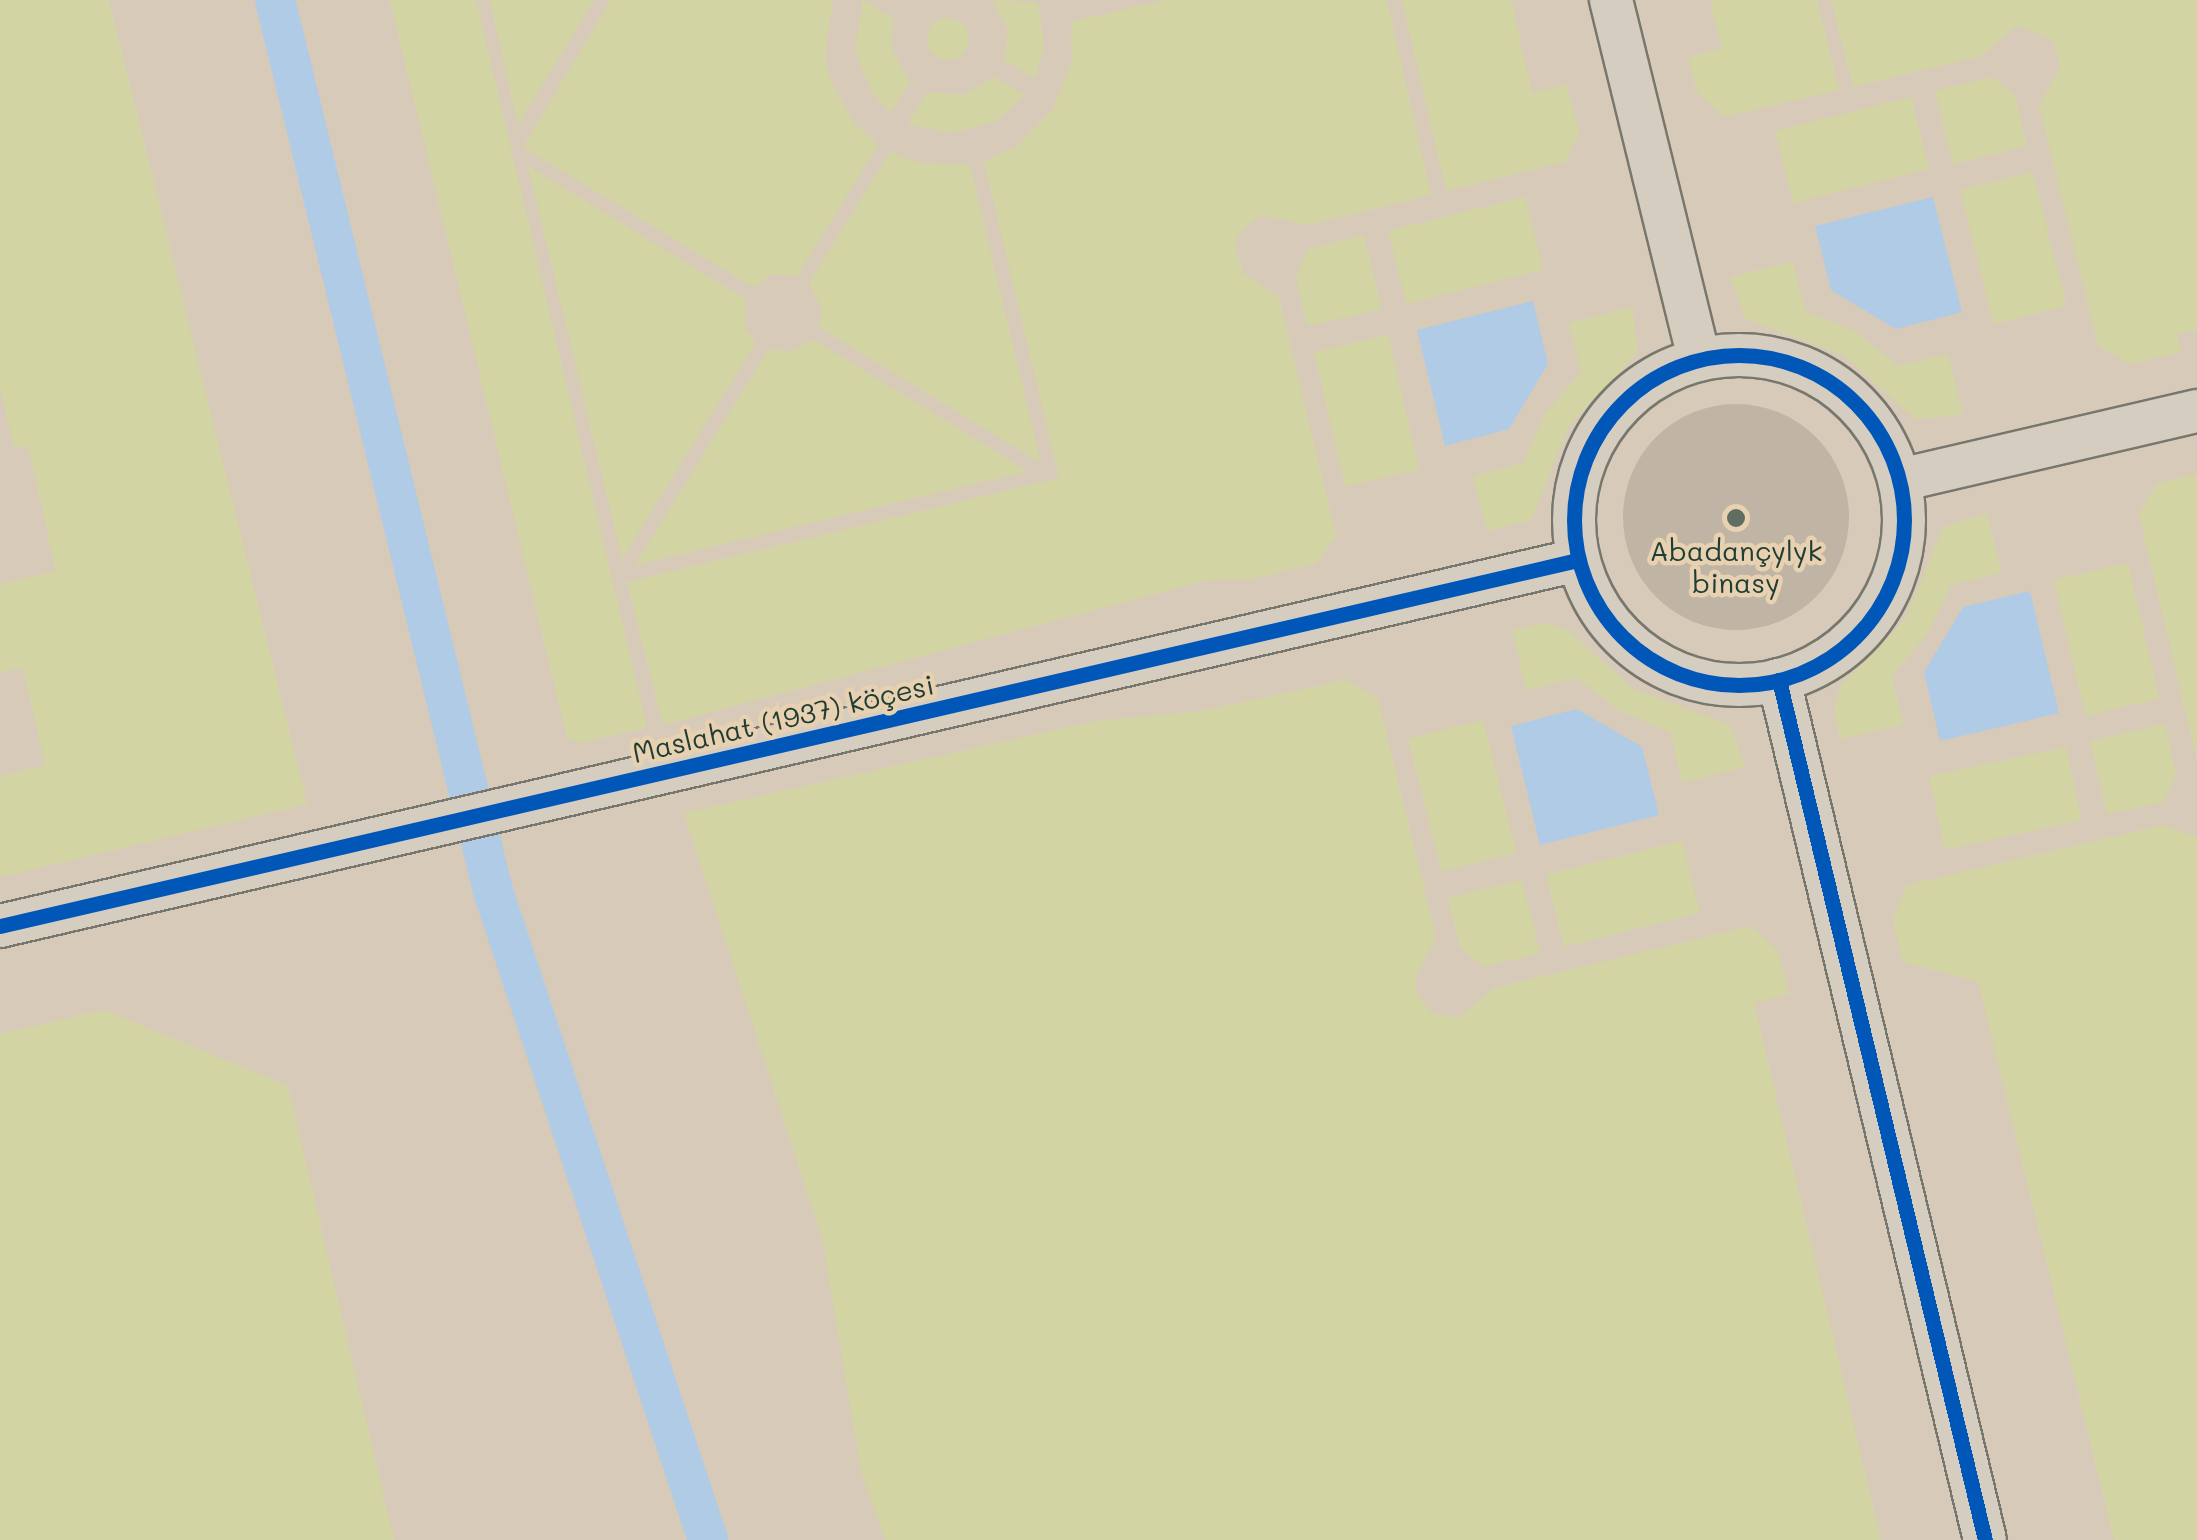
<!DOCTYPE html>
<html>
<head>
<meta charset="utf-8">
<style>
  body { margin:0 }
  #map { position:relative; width:2197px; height:1540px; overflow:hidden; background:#d8cab8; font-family:Mali,sans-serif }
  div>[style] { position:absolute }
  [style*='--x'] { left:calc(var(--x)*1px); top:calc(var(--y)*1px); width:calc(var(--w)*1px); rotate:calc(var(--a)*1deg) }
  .green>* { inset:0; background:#d2d5a3; transform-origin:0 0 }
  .round { border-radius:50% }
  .water>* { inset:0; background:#afcbe5 }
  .canal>* { height:40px; margin:-20px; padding:0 20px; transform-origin:20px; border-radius:20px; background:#afcbe5 }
  .building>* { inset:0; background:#c0b4a5 }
  .roads { filter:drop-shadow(2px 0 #78776d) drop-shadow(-2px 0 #78776d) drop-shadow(0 2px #78776d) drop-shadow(0 -2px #78776d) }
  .minor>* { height:42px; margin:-21px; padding:0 21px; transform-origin:21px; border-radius:21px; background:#d6cdc1 }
  .minor>.ring { margin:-21px; padding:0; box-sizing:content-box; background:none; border:42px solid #d6cdc1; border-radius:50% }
  .cycleway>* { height:15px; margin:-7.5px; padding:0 7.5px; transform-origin:7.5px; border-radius:7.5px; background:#0057b8 }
  .cycleway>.ring { margin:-7.5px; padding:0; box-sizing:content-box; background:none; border:15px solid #0057b8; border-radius:50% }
  .dots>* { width:28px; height:28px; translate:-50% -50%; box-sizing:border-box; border:5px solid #e8d1b1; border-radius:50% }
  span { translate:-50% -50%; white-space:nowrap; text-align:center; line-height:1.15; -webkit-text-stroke:9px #e8d1b1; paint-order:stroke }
  .poi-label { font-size:28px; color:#1f3d34 }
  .street-label { font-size:28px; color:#1f3d34 }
</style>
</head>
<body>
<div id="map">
  <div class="green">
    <div style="clip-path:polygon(0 0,109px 0,307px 804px,0 877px,0 776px,45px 765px,23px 668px,0 672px,0 584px,56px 571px,28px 446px,14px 448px,0 388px)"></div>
    <div style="clip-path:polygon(390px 0,476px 0,647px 728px,579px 743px,567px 738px)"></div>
    <div style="clip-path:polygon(490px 0,594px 0,518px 125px)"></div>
    <div style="clip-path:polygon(611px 0,833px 0,825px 51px,829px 77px,853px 122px,878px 145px,797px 276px,773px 274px,753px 287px,523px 147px)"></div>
    <div style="clip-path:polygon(863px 0,894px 19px,891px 47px,910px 82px,891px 112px,872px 93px,855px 51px)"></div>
    <div style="clip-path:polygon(993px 0,1038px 3px,1044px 48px,1035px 78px,1004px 60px,1008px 30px)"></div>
    <div style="clip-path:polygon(1165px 0,1387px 0,1431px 195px,1307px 225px,1261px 215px,1240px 232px,1235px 246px,1243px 273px,1279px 297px,1336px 536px,1316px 563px,1253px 579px,1207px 580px,663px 725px,627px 582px,1059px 478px,984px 161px,1018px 146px,1054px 108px,1072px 60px,1071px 22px)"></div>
    <div style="clip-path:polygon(1402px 0,1511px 0,1532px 93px,1567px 85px,1579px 133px,1565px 162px,1446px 191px)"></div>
    <div style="clip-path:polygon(1710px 0,1817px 0,1839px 90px,1724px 117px,1697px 92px,1688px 57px,1722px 48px)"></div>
    <div style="clip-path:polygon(1831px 0,2197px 0,2197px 330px,2177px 334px,2181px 352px,2129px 364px,2098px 345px,2039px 106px,2060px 68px,2054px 41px,2017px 25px,1981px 56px,1853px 87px)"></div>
    <div class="round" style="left:927px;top:18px;width:42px;height:42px"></div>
    <div style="clip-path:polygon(993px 77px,1025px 95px,995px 122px,951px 133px,908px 124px,927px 92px,964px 95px)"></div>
    <div style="clip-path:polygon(1992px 77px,2015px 96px,2027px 146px,1953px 164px,1935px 91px)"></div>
    <div style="left:1911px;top:97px;width:74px;height:140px;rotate:76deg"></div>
    <div style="clip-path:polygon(890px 152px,919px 163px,970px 165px,1041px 463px,819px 327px,822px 310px,809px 283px)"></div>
    <div style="clip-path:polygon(528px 166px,745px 299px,745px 329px,756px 342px,622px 559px)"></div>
    <div style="left:2033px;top:172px;width:138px;height:75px;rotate:76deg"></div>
    <div style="left:1525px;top:197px;width:75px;height:141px;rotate:76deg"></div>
    <div style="clip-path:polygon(1364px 235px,1382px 309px,1307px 326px,1296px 277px,1308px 249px)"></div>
    <div style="clip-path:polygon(1793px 262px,1805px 311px,1856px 332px,1898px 366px,1948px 354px,1963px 414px,1917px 420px,1843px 355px,1746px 319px,1730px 277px)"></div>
    <div style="clip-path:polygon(1632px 307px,1638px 352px,1568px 427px,1531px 520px,1487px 531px,1473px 476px,1523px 463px,1545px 414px,1581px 372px,1569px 323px)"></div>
    <div style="left:1388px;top:335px;width:138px;height:76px;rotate:77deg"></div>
    <div style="clip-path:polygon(812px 339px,1028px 471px,635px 565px,768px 350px,792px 351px)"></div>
    <div style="clip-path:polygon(2197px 474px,2197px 761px,2139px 514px,2158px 483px)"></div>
    <div style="clip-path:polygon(1987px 513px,2001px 573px,1951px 585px,1927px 634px,1892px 676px,1903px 725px,1840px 739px,1834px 707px,1841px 685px,1905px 620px,1943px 528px)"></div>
    <div style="left:2128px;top:563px;width:139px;height:76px;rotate:77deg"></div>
    <div style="clip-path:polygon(1547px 623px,1568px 630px,1633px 689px,1730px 725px,1745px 767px,1682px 782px,1670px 732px,1620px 711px,1577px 678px,1526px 690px,1512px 630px)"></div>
    <div style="clip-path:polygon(1346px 680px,1378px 699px,1436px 937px,1416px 976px,1415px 990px,1431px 1013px,1458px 1018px,1494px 988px,1751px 926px,1778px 951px,1789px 994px,1754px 1003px,1881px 1540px,885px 1540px,861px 1472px,822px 1238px,684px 813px,1096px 721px,1206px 710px)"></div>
    <div style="left:1483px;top:720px;width:137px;height:77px;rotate:76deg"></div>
    <div style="clip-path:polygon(2165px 724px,2176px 774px,2164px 802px,2107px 814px,2090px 741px)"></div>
    <div style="left:2066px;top:747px;width:75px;height:140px;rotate:78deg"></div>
    <div style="clip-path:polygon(2164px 825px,2197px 837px,2197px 1540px,2114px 1540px,1978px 981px,1902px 962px,1893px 919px,1907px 885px)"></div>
    <div style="left:1682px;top:841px;width:74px;height:140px;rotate:76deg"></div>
    <div style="clip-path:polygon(1522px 880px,1540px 953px,1484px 967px,1460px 947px,1448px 898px)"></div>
    <div style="clip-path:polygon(104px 1010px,288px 1086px,394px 1540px,0 1540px,0 1034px)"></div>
  </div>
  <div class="water">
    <div style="clip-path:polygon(1933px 197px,1962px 312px,1896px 329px,1831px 290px,1815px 226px)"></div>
    <div style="clip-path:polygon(1533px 301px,1548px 364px,1509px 429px,1445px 446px,1417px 330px)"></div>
    <div style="clip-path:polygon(2030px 591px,2059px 713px,1940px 741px,1924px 672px,1963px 607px)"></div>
    <div style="clip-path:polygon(1577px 709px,1642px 747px,1659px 815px,1540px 845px,1511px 726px)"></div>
  </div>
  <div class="canal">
    <div style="--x:275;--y:0;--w:917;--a:76.25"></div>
    <div style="--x:493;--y:891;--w:684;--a:71.67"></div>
  </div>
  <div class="building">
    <div class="round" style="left:1623px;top:404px;width:226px;height:226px"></div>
  </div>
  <div class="roads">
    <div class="minor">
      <div style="--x:1611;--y:0;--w:370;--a:76.2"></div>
      <div class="ring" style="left:1574px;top:355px;width:288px;height:288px"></div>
      <div style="--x:1900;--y:480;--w:305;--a:-13.1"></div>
      <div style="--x:1779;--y:680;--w:884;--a:76.53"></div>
      <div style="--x:0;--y:926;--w:1620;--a:-13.06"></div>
    </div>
  </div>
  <div class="cycleway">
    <div class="ring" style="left:1574px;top:355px;width:315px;height:315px"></div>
    <div style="--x:1779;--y:680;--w:884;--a:76.53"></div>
    <div style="--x:0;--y:926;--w:1620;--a:-13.06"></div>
  </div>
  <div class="dots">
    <div style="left:1736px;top:518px;background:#606e62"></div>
  </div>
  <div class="poi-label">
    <span style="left:1736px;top:566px">Abadançylyk<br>binasy</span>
  </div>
  <div class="street-label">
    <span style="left:783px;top:718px;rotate:-13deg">Maslahat (1937) köçesi</span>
  </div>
</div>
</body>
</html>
